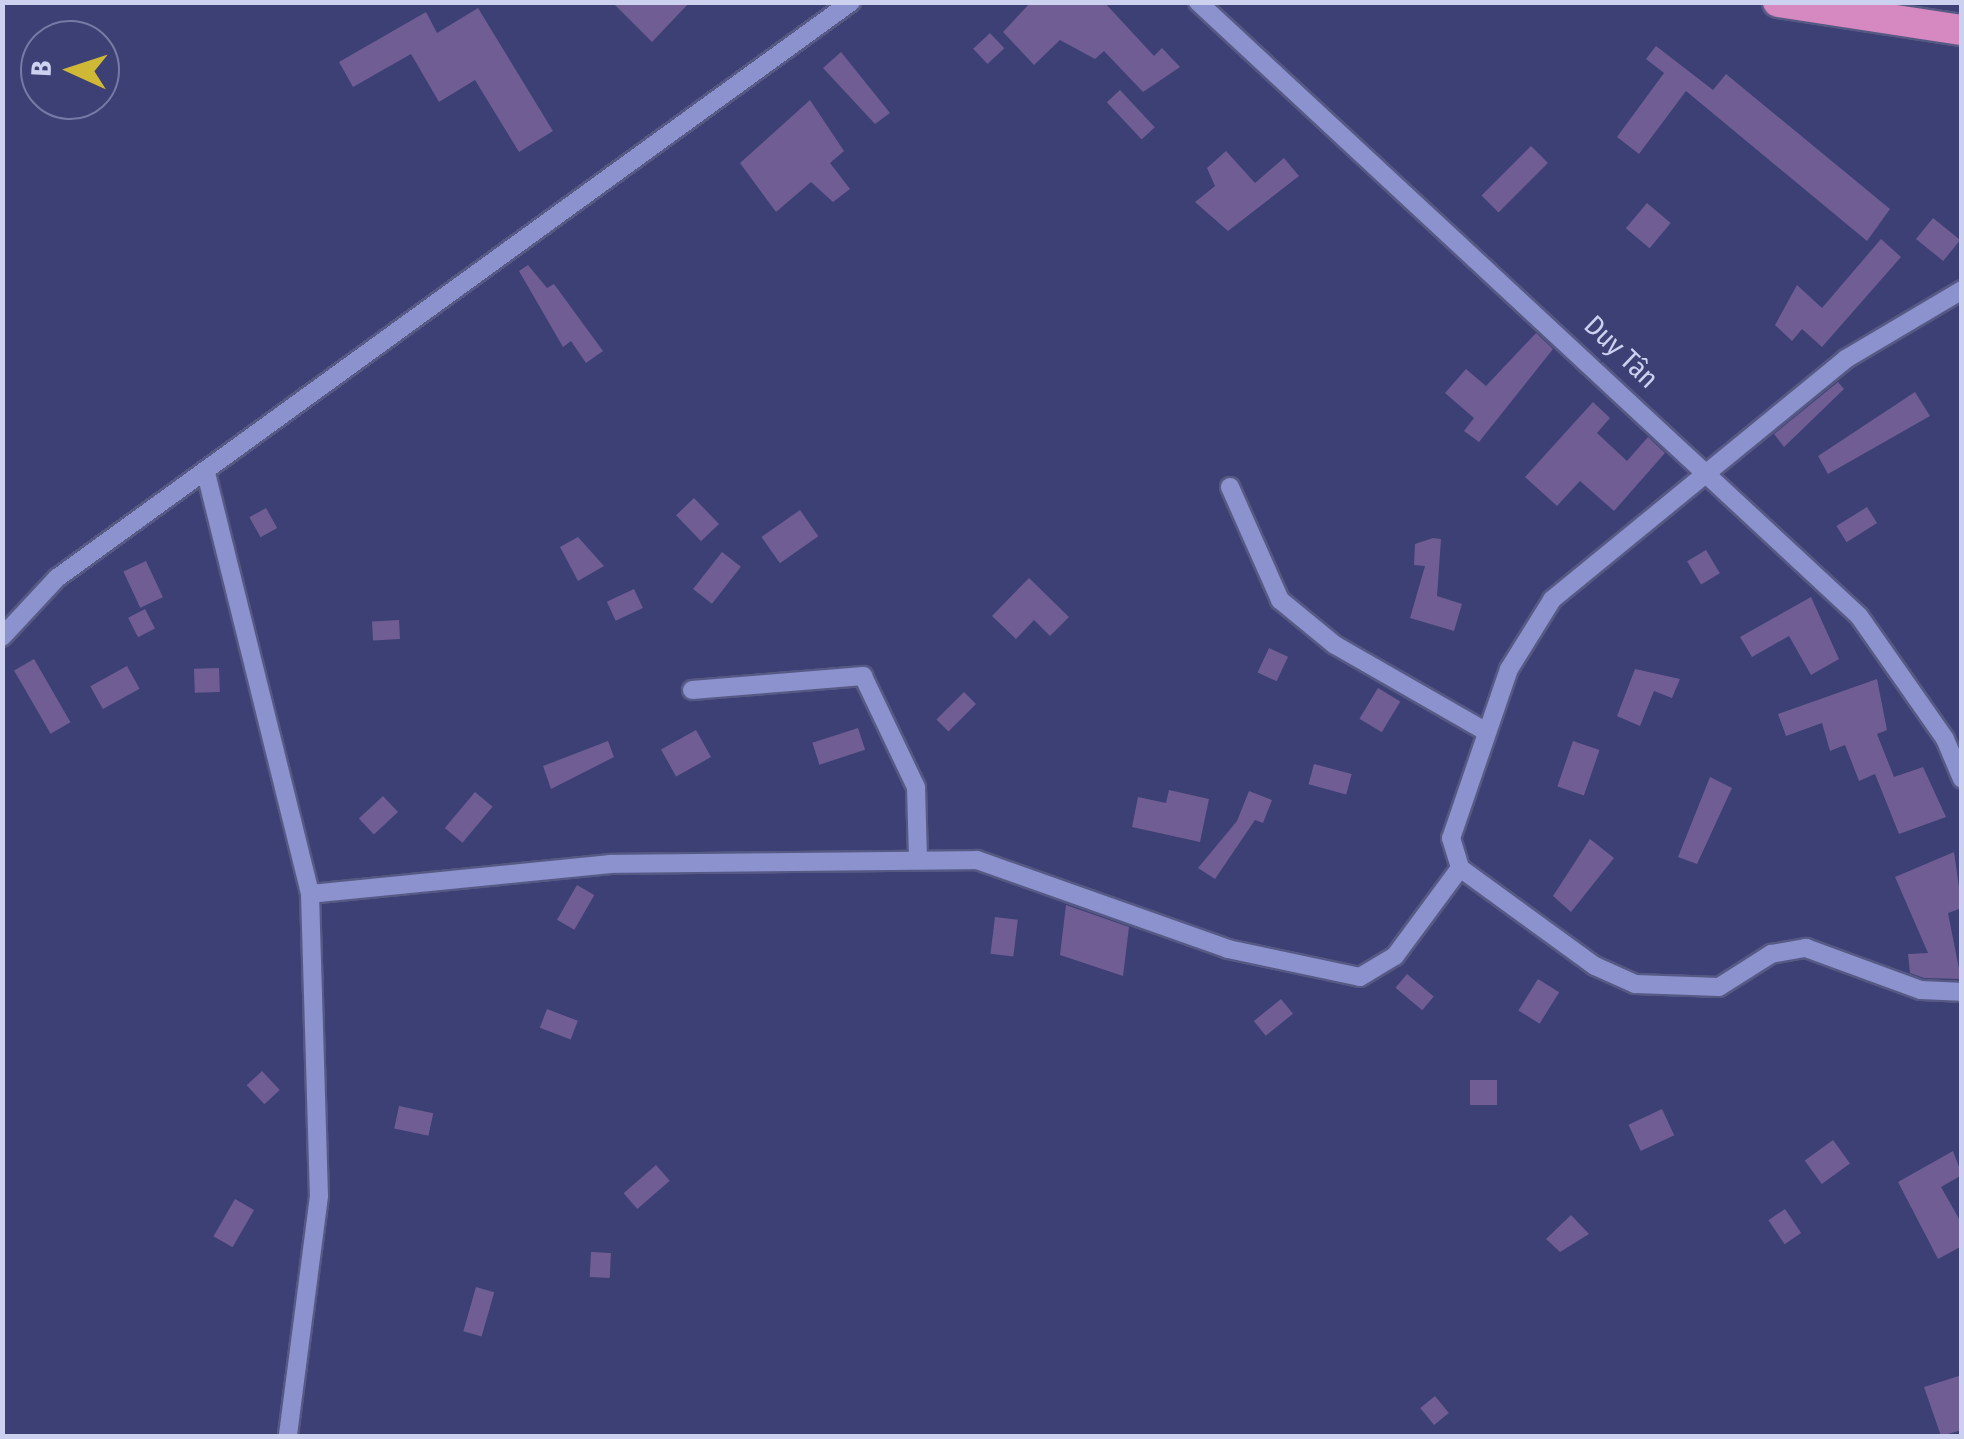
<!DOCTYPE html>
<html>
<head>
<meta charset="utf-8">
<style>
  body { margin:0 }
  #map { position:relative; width:1964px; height:1439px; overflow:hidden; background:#3c4074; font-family:"Fira Sans Condensed",sans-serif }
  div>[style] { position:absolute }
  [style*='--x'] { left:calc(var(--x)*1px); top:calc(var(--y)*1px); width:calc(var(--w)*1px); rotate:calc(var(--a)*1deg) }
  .building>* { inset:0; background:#6f5d94; transform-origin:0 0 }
  .roads { filter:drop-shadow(2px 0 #565984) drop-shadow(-2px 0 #565984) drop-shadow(0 2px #565984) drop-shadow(0 -2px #565984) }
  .minor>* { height:18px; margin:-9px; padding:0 9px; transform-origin:9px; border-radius:9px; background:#8b92cd }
  .highway>* { height:30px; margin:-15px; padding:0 15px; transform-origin:15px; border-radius:15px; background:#d688c0 }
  span { translate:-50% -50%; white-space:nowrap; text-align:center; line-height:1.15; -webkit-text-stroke:8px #3c4074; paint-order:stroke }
  .street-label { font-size:28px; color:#ccd1f0 }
  .frame { position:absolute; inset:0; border:5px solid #ccd1f0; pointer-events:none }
  .north { position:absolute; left:20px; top:20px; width:100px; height:100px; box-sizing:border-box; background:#3c4074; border:2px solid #767aa6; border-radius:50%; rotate:273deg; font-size:28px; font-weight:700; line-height:40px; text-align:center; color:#ccd1f0 }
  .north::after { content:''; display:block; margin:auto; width:35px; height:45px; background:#d0b837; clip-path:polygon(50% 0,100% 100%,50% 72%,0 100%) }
</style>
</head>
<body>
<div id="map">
  <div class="building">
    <div style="clip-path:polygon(612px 2px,690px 2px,652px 42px)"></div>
    <div style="clip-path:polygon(1031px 2px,1104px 2px,1154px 56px,1162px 48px,1180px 67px,1143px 92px,1104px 51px,1095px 59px,1060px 40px,1034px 65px,1003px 32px)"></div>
    <div style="clip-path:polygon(478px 8px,553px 131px,519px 152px,475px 80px,439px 102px,411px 54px,353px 87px,339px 62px,426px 12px,437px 33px)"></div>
    <div style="left:990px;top:33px;width:21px;height:23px;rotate:47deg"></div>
    <div style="clip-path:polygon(1656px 46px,1713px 90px,1726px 74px,1890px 209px,1867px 241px,1686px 91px,1639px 154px,1617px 137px,1664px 73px,1646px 59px)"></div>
    <div style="clip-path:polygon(841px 52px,890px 113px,875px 124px,823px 68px)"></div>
    <div style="left:1120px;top:90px;width:51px;height:18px;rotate:47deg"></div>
    <div style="clip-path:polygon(810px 100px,844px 151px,830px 163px,850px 189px,833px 202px,811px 182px,776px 212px,740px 163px)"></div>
    <div style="left:1531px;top:146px;width:24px;height:70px;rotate:45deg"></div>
    <div style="clip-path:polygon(1226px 151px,1255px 183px,1284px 158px,1299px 176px,1228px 231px,1195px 202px,1215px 186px,1207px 168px)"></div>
    <div style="left:1647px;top:203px;width:31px;height:33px;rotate:40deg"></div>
    <div style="left:1933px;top:218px;width:35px;height:27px;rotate:39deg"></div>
    <div style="clip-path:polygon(1881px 239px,1901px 257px,1822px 347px,1802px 329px,1792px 341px,1775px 325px,1797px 285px,1822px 308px)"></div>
    <div style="clip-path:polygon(528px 265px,547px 288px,554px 284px,603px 351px,586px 363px,571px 341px,563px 347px,519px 271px)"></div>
    <div style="clip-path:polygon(1536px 333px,1553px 349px,1479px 442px,1464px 431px,1474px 418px,1445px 393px,1466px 369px,1486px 386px)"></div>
    <div style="clip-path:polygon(1838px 382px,1844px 389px,1784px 447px,1774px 434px)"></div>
    <div style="clip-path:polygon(1915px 392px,1930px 416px,1828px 474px,1818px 456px)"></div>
    <div style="clip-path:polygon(1593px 402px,1610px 418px,1597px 433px,1627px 461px,1648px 437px,1665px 453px,1614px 511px,1580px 481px,1557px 506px,1525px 477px)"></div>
    <div style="left:694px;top:498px;width:36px;height:25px;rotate:46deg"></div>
    <div style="left:1867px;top:507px;width:19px;height:36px;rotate:58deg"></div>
    <div style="left:266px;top:508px;width:23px;height:19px;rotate:61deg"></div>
    <div style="left:800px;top:510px;width:32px;height:47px;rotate:55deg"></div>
    <div style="clip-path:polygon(578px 537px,604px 566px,578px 581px,560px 547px)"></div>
    <div style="clip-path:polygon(1433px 538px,1441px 539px,1437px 596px,1462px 604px,1454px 631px,1410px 618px,1425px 566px,1414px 565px,1415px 544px)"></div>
    <div style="left:1706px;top:550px;width:27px;height:22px;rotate:59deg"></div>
    <div style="left:722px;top:552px;width:24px;height:47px;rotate:38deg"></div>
    <div style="left:146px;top:561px;width:40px;height:25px;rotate:65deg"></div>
    <div style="clip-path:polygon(1029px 578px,1069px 617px,1050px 636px,1034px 620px,1016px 639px,992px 616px)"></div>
    <div style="left:634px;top:589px;width:21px;height:30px;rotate:65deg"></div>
    <div style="clip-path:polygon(1811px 597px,1839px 659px,1811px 675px,1789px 636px,1752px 657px,1740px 637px)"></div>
    <div style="left:145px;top:609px;width:22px;height:19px;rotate:63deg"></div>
    <div style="left:399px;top:620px;width:19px;height:27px;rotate:87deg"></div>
    <div style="left:1269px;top:648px;width:21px;height:27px;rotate:25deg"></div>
    <div style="left:34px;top:659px;width:73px;height:23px;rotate:60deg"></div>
    <div style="left:127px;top:666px;width:26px;height:42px;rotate:61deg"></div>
    <div style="left:219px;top:668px;width:24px;height:25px;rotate:88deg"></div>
    <div style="clip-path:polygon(1635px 669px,1680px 679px,1672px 698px,1654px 691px,1640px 726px,1617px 716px)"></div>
    <div style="clip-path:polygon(1877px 679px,1887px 730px,1877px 734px,1894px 777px,1923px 767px,1946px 817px,1899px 834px,1875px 774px,1859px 781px,1845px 745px,1830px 751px,1822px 723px,1786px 736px,1778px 714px)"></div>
    <div style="left:1378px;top:688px;width:26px;height:36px;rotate:31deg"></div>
    <div style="left:964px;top:692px;width:17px;height:39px;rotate:45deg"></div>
    <div style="left:858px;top:728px;width:23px;height:48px;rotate:72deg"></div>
    <div style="left:696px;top:730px;width:31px;height:40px;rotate:61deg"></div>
    <div style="clip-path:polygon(608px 741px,614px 757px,551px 789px,543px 766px)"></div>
    <div style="left:1573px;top:741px;width:28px;height:48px;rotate:19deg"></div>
    <div style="left:1314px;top:764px;width:39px;height:21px;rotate:15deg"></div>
    <div style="clip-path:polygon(1710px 777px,1732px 788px,1697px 864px,1678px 857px)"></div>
    <div style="clip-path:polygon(1169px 790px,1209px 799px,1200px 842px,1132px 827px,1138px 797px,1166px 803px)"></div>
    <div style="clip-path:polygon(1249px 791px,1272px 800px,1263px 823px,1255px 820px,1215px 879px,1198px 868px,1237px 821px)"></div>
    <div style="left:475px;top:792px;width:23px;height:47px;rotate:40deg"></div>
    <div style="left:383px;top:796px;width:22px;height:33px;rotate:47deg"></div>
    <div style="clip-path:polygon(1590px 839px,1614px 858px,1571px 912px,1553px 896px)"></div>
    <div style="clip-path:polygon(1954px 852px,1962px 908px,1948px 913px,1961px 979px,1924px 978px,1910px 973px,1908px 954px,1928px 953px,1895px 877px)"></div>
    <div style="left:577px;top:885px;width:20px;height:40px;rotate:30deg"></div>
    <div style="clip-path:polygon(1066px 905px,1129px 927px,1123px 976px,1060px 955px)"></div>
    <div style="left:995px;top:917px;width:23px;height:37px;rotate:7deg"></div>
    <div style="left:1407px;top:974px;width:35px;height:18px;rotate:40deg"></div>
    <div style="left:1538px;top:979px;width:25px;height:37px;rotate:32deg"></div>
    <div style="left:1281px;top:999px;width:19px;height:35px;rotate:51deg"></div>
    <div style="left:547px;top:1009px;width:33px;height:20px;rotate:21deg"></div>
    <div style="left:262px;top:1071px;width:26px;height:21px;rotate:47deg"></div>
    <div style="left:1470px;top:1080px;width:27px;height:25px"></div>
    <div style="left:399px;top:1106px;width:35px;height:23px;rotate:12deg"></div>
    <div style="left:1662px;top:1109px;width:29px;height:37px;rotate:65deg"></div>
    <div style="left:1833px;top:1140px;width:29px;height:35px;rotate:54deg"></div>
    <div style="clip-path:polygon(1953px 1151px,1962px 1175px,1941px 1187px,1962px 1224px,1962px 1246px,1938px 1259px,1898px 1182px)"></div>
    <div style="left:656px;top:1165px;width:21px;height:43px;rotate:49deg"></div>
    <div style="left:235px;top:1199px;width:22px;height:43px;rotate:30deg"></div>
    <div style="left:1785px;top:1209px;width:29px;height:20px;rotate:56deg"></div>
    <div style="clip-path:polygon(1571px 1215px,1589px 1234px,1560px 1252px,1546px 1239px)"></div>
    <div style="left:591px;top:1252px;width:20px;height:25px;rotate:3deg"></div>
    <div style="left:476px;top:1287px;width:19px;height:46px;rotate:16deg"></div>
    <div style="clip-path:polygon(1962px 1375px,1962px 1430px,1941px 1436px,1924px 1387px)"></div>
    <div style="left:1435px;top:1396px;width:22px;height:19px;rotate:51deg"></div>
  </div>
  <div class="roads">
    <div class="minor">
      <div style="--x:1198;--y:2;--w:902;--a:42.89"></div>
      <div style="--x:1859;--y:616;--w:150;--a:55"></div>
      <div style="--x:1945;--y:739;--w:43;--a:67"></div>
      <div style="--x:1962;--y:290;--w:135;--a:149.3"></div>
      <div style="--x:1846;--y:359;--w:380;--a:140.7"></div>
      <div style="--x:1552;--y:600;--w:81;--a:121.9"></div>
      <div style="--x:1509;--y:669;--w:179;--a:108.9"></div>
      <div style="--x:1451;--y:838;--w:31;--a:73"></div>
      <div style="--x:1460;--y:868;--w:167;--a:36"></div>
      <div style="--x:1595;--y:966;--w:44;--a:24.2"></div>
      <div style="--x:1635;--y:984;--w:84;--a:2"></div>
      <div style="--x:1719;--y:987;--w:62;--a:-32.4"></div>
      <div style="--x:1771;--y:954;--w:36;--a:-10"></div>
      <div style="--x:1806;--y:948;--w:122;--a:20.1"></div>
      <div style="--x:1921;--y:990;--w:41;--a:2.8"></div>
      <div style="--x:206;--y:473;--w:434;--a:76.1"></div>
      <div style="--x:310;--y:894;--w:302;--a:88.3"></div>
      <div style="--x:319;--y:1196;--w:242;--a:97.4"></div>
      <div style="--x:1230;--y:487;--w:124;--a:66.1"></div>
      <div style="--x:1280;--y:600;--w:71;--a:39.3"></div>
      <div style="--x:1335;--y:645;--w:175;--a:29.8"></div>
      <div style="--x:2;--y:637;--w:81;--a:-47"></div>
      <div style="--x:57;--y:578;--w:981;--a:-35.96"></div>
      <div style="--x:692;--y:690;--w:172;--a:-4.7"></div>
      <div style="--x:863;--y:676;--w:123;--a:64.5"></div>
      <div style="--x:916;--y:787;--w:71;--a:88.4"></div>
      <div style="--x:310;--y:894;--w:301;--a:-5.7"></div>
      <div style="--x:610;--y:864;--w:367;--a:-0.6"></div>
      <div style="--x:977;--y:860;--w:266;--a:19.5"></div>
      <div style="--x:1228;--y:949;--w:135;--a:12"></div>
      <div style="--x:1360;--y:977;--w:41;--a:-31"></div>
      <div style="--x:1395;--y:956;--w:109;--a:-53.5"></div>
    </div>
    <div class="highway">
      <div style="--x:1778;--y:2;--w:186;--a:8.7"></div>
    </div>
  </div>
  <div class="street-label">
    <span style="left:1621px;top:352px;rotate:44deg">Duy Tân</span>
  </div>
  <div class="frame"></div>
  <div class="north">B</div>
</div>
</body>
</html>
